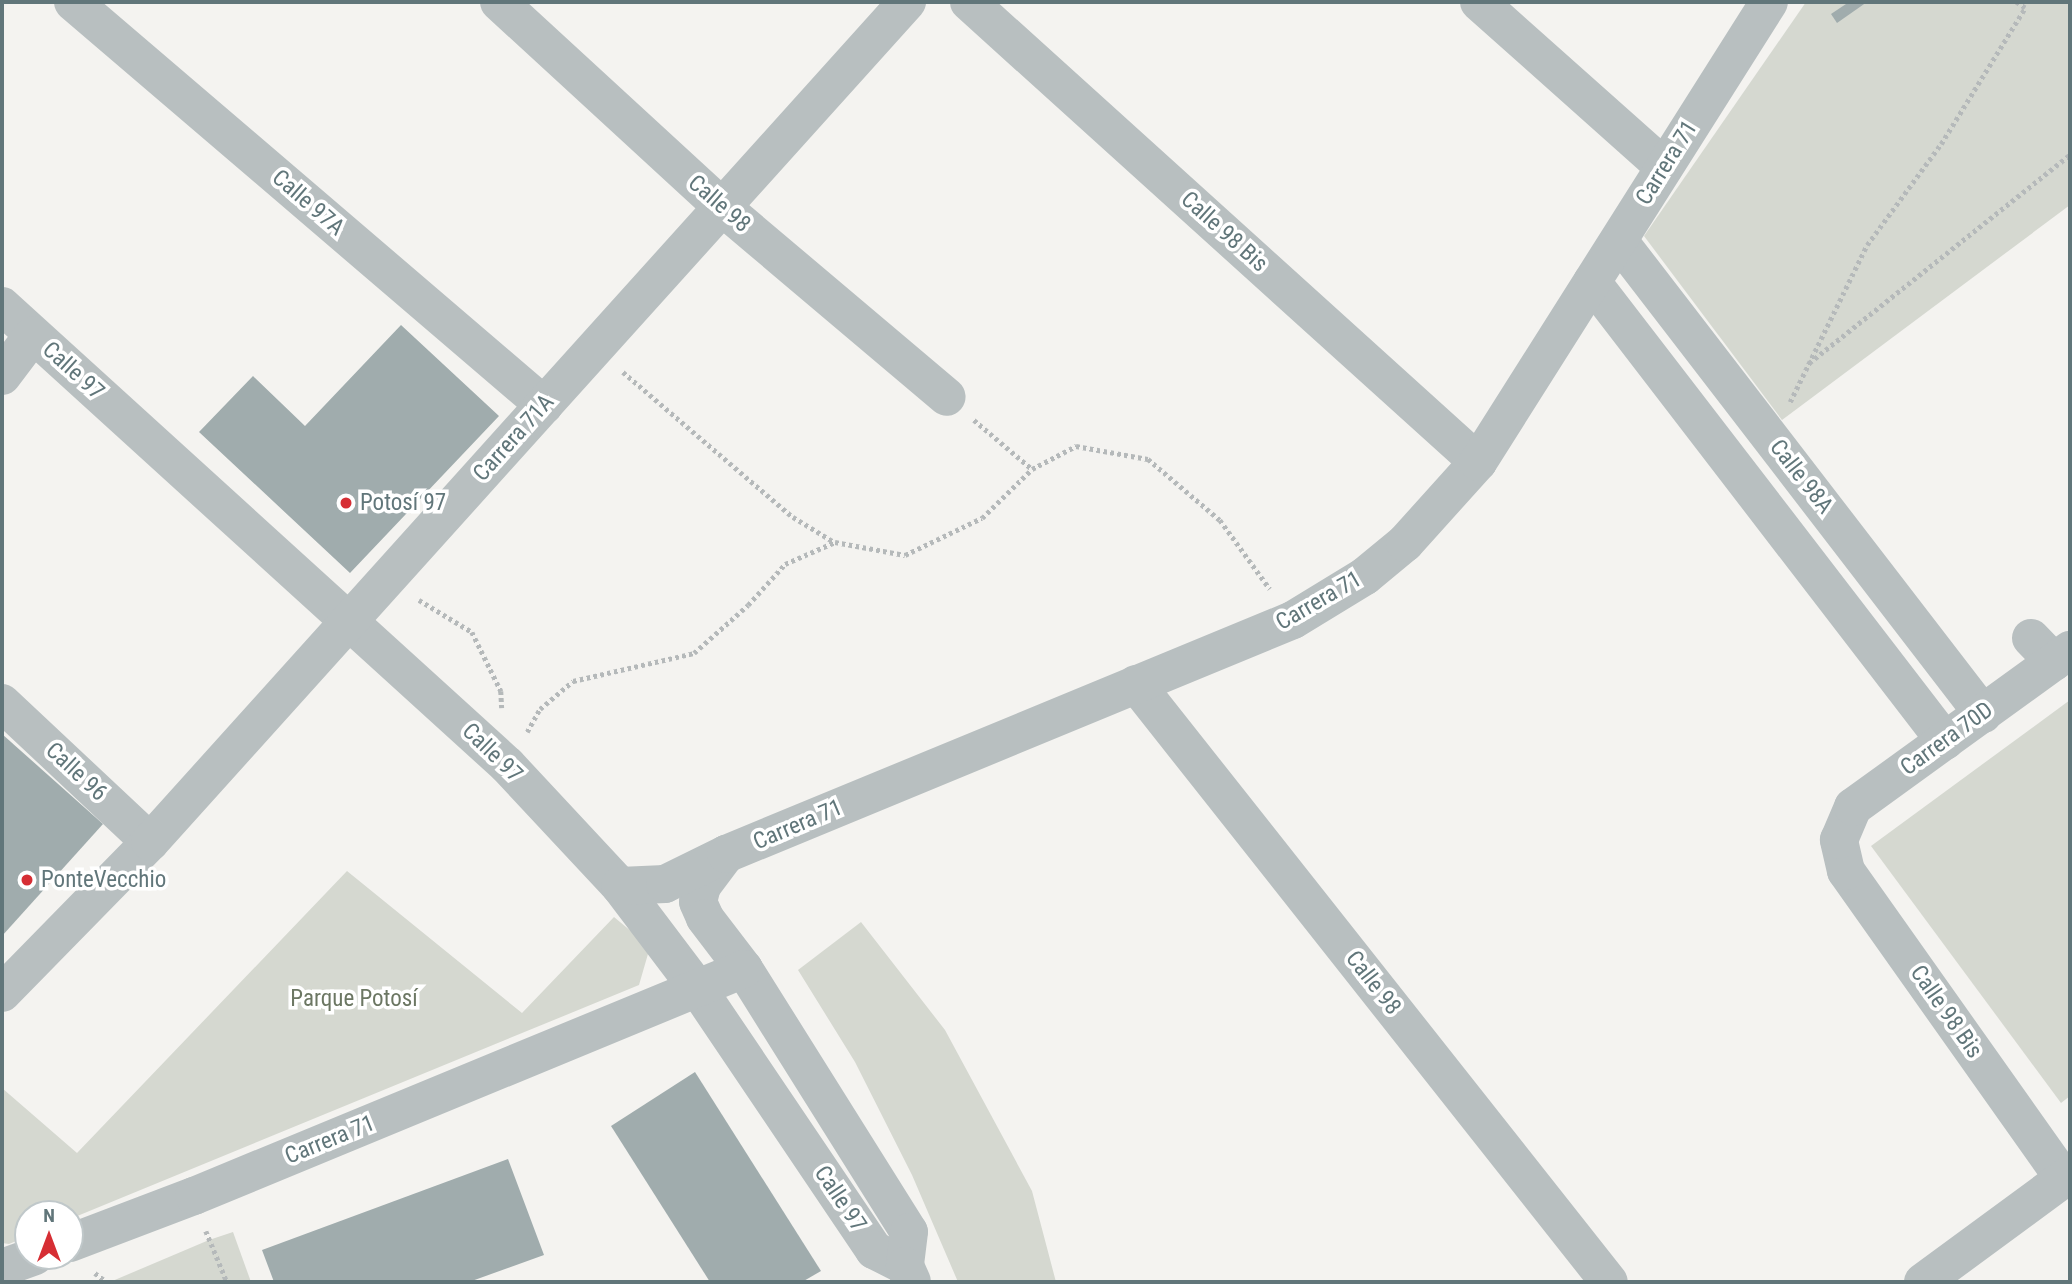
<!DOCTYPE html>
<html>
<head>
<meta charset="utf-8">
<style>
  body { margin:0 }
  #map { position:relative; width:2072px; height:1284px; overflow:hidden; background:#f4f3f0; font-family:"Roboto Condensed",sans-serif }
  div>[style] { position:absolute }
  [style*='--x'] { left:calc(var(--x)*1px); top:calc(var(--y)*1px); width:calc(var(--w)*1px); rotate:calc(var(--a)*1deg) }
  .green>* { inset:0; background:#d5d8d0 }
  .building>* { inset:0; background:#a0acad }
  .path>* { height:4.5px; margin-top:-2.25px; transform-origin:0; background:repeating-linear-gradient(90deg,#b5b9ba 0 3.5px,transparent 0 7px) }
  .minor>* { height:38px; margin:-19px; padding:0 19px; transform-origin:19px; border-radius:19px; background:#b8bfc0 }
  .dots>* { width:19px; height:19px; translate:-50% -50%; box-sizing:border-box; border:4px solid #fff; border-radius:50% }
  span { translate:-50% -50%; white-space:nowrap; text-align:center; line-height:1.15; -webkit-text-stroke:7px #fff; paint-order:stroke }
  .street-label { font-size:23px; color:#61767a }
  .poi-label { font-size:23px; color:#61767a }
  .left { translate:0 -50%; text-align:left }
  .park-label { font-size:23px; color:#6c7763 }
  .frame { position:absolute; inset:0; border:4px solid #61767a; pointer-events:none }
  .north { position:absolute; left:14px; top:1200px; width:70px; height:70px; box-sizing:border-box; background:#fff; border:2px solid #c0c8ca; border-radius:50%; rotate:0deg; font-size:19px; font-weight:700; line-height:28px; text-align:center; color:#61767a }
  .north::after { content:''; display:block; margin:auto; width:24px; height:32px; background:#d62e34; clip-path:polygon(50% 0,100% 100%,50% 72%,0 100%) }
</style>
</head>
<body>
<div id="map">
  <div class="green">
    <div style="clip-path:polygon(1806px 2px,2070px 2px,2070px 205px,1782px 420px,1644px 236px)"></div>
    <div style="clip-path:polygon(2070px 700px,2070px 1096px,2061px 1103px,1871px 846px)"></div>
    <div style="clip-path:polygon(347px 871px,522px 1013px,614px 917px,650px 947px,639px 985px,70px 1219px,70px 1214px,28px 1214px,28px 1236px,9px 1244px,2px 1243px,2px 1088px,77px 1153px)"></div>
    <div style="clip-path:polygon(861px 922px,945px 1030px,1032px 1191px,1056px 1282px,958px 1282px,912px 1175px,855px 1062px,798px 970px)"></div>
    <div style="clip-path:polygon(233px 1232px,251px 1282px,110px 1282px,209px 1240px)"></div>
  </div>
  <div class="building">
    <div style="clip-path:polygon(1849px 2px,1867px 2px,1837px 23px,1831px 14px)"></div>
    <div style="clip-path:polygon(401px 325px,499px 416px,350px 573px,199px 432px,253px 376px,305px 426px)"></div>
    <div style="clip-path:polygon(2px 734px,103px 824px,2px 936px)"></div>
    <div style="clip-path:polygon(695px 1072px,821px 1271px,802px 1282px,710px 1282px,611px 1126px)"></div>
    <div style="clip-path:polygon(508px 1159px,544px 1255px,469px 1282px,274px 1282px,262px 1250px)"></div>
  </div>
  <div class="path">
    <div style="--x:1809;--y:363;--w:334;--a:-38.6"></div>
    <div style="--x:623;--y:372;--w:223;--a:40.5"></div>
    <div style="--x:793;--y:517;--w:48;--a:31.4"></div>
    <div style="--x:1790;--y:402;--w:175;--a:-63.9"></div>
    <div style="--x:1867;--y:245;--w:125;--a:-53.8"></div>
    <div style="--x:1941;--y:144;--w:160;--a:-58.3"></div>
    <div style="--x:2025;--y:8;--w:11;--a:-146"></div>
    <div style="--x:974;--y:420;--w:76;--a:40.2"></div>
    <div style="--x:419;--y:600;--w:62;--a:31.1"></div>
    <div style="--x:472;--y:632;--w:66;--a:63.8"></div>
    <div style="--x:501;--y:691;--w:17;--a:87"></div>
    <div style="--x:527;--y:732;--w:26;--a:-61"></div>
    <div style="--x:540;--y:709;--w:43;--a:-40.3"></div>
    <div style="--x:573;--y:681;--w:124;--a:-13"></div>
    <div style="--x:694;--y:653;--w:72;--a:-41.6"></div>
    <div style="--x:748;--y:605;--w:55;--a:-47.9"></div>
    <div style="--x:785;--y:564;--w:55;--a:-23.7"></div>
    <div style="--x:835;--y:542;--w:71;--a:10.5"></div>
    <div style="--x:905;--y:555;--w:85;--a:-25.7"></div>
    <div style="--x:982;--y:518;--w:70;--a:-44.4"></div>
    <div style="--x:1032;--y:469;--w:50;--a:-27.6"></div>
    <div style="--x:1076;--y:446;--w:73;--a:10.2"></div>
    <div style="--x:1148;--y:459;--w:94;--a:40.3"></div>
    <div style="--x:1220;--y:520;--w:85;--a:54.1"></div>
    <div style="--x:206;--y:1231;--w:55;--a:67.6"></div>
    <div style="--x:95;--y:1273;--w:15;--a:37"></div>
  </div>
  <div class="minor">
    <div style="--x:73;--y:2;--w:620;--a:40.55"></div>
    <div style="--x:499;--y:2;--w:303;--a:42.6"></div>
    <div style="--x:722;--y:207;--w:294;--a:40.2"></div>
    <div style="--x:969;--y:2;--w:686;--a:42.11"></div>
    <div style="--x:1479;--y:2;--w:248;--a:41.7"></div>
    <div style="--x:1619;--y:241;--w:597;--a:52.42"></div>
    <div style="--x:1592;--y:282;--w:579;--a:52.44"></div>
    <div style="--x:2;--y:306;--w:682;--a:42.27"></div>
    <div style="--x:507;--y:765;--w:166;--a:47"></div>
    <div style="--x:620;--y:886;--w:129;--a:52.9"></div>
    <div style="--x:698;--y:989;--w:315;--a:56"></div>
    <div style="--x:874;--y:1250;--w:35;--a:27"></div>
    <div style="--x:2;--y:376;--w:51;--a:-52.9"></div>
    <div style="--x:2031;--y:638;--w:33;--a:46"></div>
    <div style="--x:1136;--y:684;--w:762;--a:51.66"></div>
    <div style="--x:2;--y:703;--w:203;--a:43.2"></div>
    <div style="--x:726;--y:854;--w:40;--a:127"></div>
    <div style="--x:702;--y:886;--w:16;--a:104"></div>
    <div style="--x:698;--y:902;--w:17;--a:66"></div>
    <div style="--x:705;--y:918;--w:64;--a:52.6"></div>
    <div style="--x:744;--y:969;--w:310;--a:57.9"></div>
    <div style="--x:909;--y:1232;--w:34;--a:97"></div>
    <div style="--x:905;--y:1266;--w:17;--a:66"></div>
    <div style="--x:620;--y:886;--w:45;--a:-2.5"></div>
    <div style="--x:665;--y:884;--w:68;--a:-26.2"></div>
    <div style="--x:726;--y:854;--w:613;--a:-22.43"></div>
    <div style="--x:1293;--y:620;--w:84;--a:-31.4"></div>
    <div style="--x:1365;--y:576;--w:52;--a:-39.5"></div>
    <div style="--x:1405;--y:543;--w:109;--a:-48"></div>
    <div style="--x:1478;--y:462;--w:544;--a:-57.68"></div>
    <div style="--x:2;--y:993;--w:211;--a:-45.6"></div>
    <div style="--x:150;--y:842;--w:1131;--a:-47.98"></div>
    <div style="--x:2064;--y:1179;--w:377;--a:-125.3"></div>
    <div style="--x:1846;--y:871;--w:32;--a:-103"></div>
    <div style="--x:1839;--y:840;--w:36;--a:-67"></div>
    <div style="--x:1853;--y:807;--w:268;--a:-35.9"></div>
    <div style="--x:70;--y:1243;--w:133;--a:-20.8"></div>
    <div style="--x:194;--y:1196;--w:595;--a:-22.43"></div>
    <div style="--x:2;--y:1268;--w:35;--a:-20"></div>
    <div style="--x:1923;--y:1282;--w:182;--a:-36.3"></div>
  </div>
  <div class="dots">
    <div style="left:346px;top:503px;background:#d62e34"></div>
    <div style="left:27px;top:880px;background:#d62e34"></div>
  </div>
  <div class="street-label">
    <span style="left:1667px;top:163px;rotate:-58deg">Carrera 71</span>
    <span style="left:308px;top:203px;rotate:41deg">Calle 97A</span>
    <span style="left:719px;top:204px;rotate:41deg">Calle 98</span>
    <span style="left:1224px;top:232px;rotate:42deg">Calle 98 Bis</span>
    <span style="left:73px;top:371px;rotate:42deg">Calle 97</span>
    <span style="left:514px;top:438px;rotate:-48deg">Carrera 71A</span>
    <span style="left:1801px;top:477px;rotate:52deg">Calle 98A</span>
    <span style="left:1319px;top:601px;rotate:-30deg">Carrera 71</span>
    <span style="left:1947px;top:739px;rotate:-36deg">Carrera 70D</span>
    <span style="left:492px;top:753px;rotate:44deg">Calle 97</span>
    <span style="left:76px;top:772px;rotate:43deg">Calle 96</span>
    <span style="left:798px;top:825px;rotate:-23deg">Carrera 71</span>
    <span style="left:1373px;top:983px;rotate:52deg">Calle 98</span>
    <span style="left:1946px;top:1012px;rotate:55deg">Calle 98 Bis</span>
    <span style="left:330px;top:1140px;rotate:-22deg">Carrera 71</span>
    <span style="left:840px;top:1199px;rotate:56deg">Calle 97</span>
  </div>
  <div class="poi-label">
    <span class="left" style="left:360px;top:503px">Potosí 97</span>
    <span class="left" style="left:41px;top:880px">PonteVecchio</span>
  </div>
  <div class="park-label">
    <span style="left:354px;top:999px">Parque Potosí</span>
  </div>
  <div class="frame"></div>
  <div class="north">N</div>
</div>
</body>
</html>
